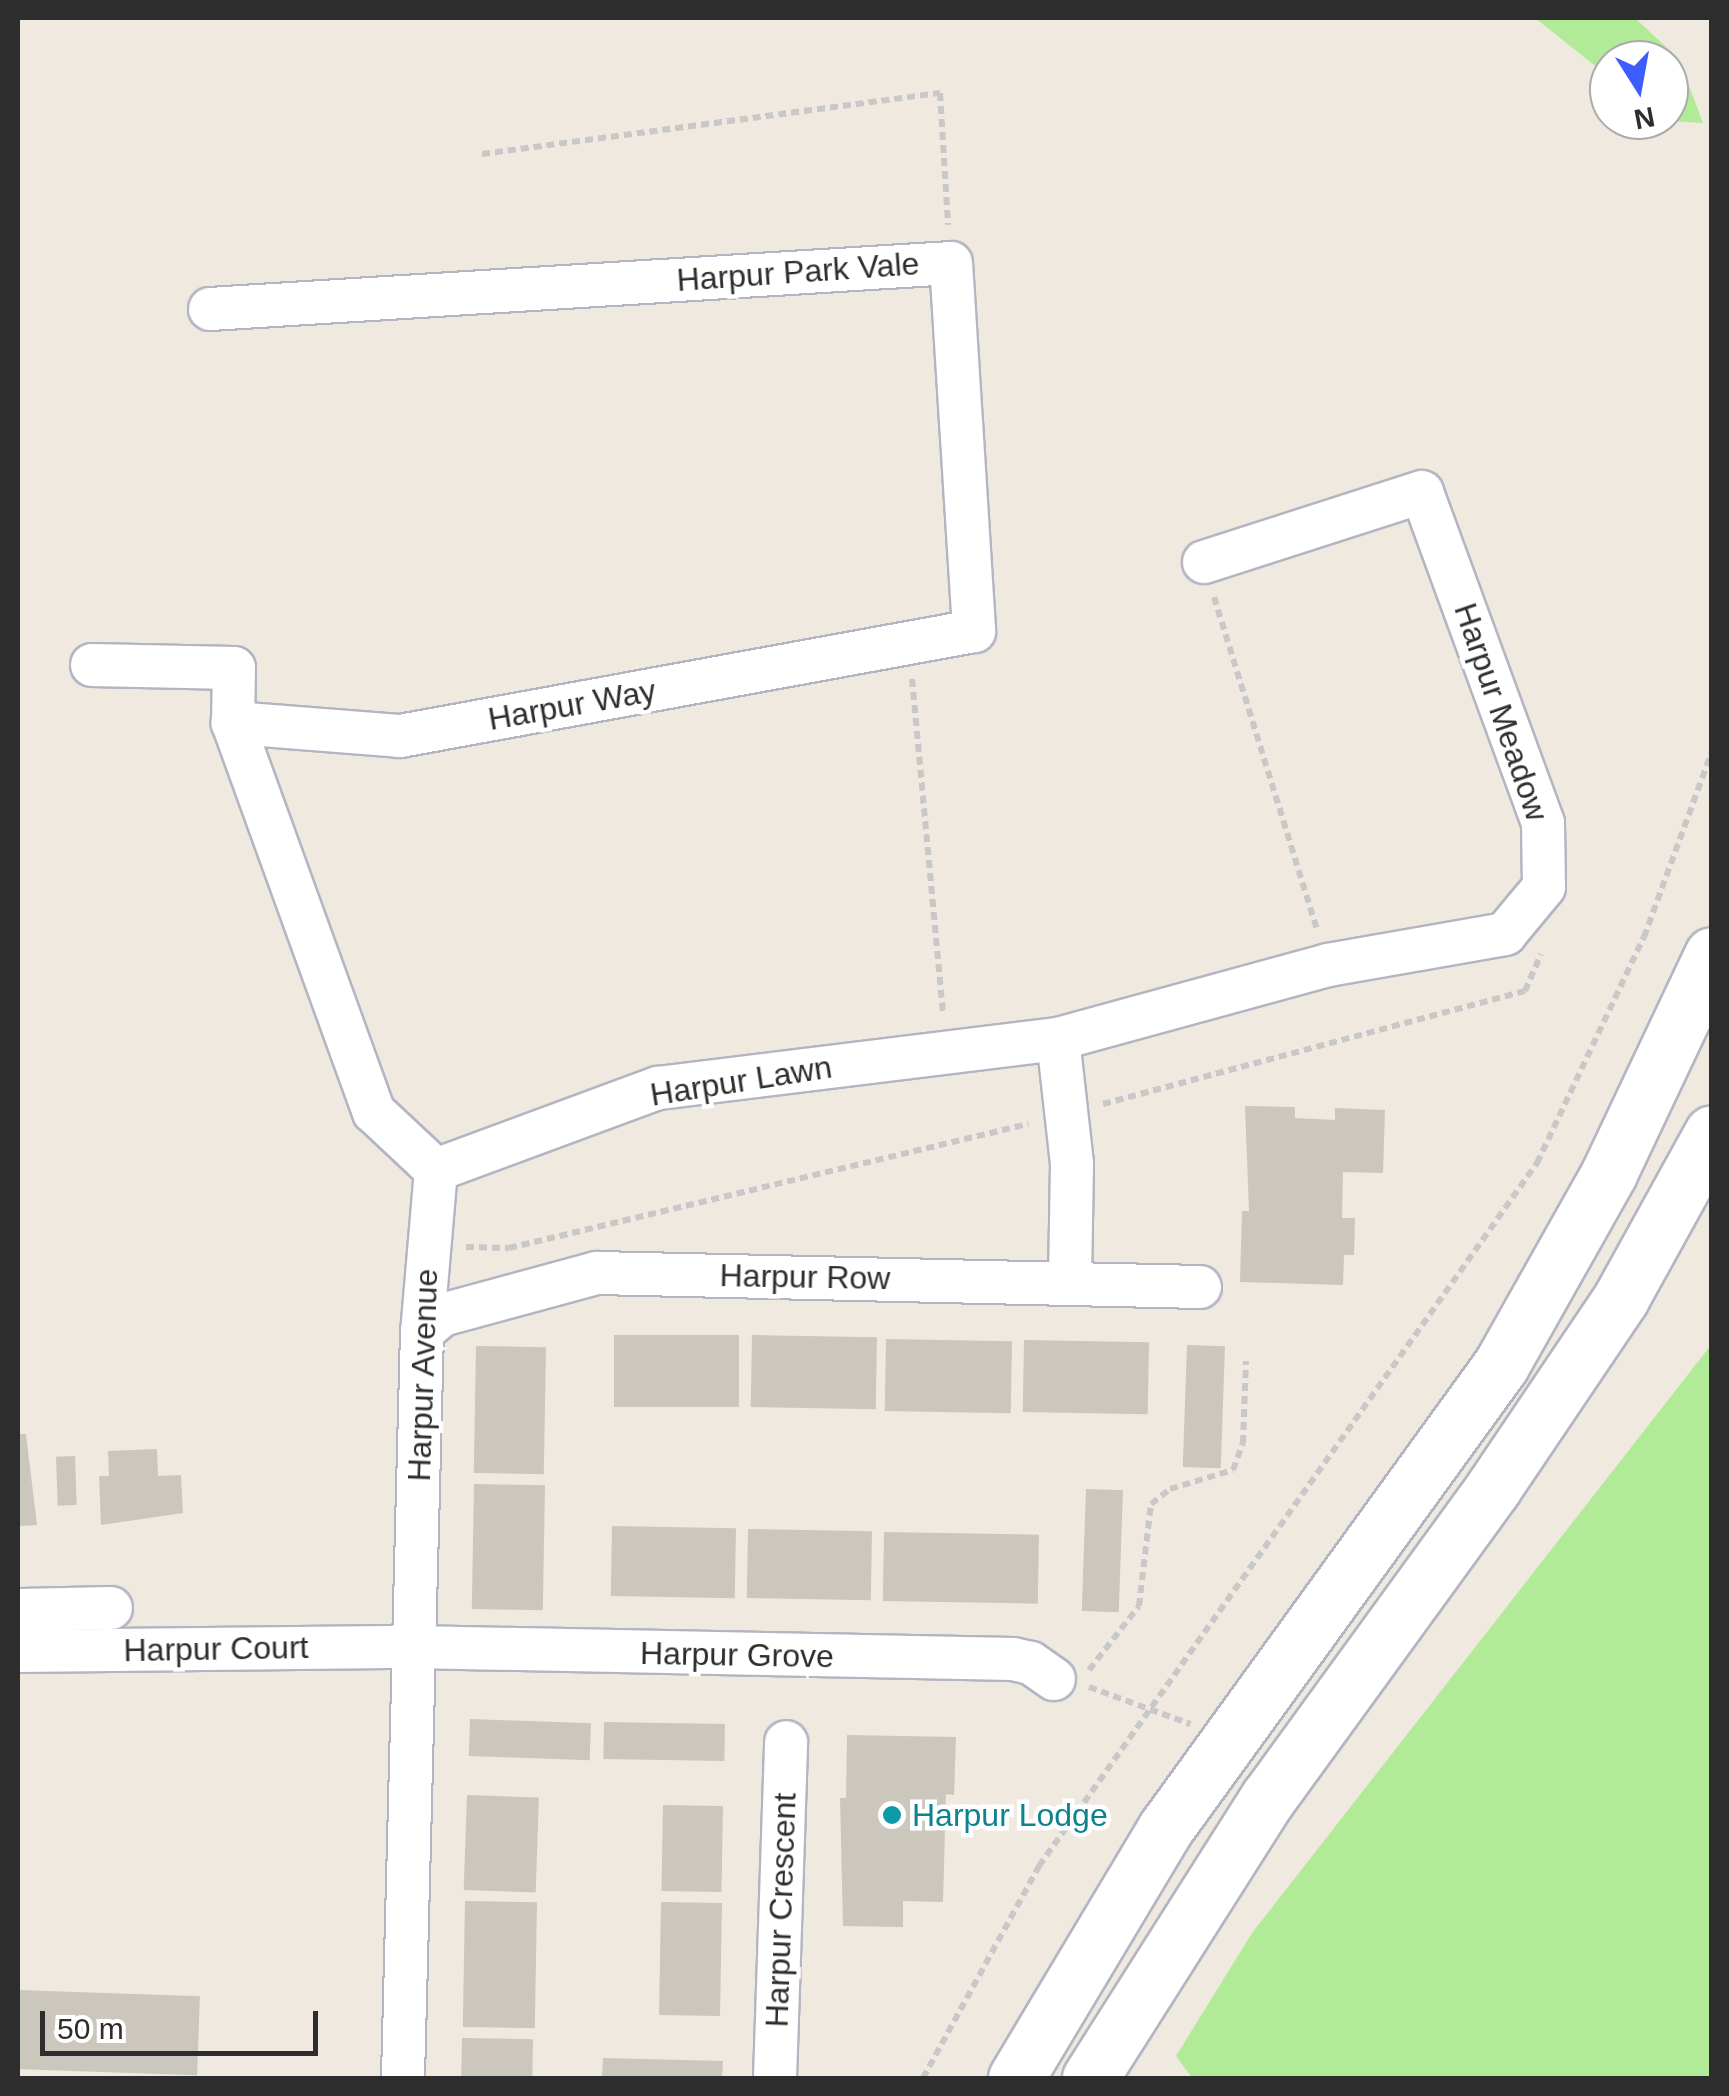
<!DOCTYPE html>
<html>
<head>
<meta charset="utf-8">
<style>
  body { margin:0 }
  #map { position:relative; width:1729px; height:2096px; overflow:hidden; background:#f0e9df; font-family:Helvetica,sans-serif }
  div>[style] { position:absolute }
  [style*='--x'] { left:calc(var(--x)*1px); top:calc(var(--y)*1px); width:calc(var(--w)*1px); rotate:calc(var(--a)*1deg) }
  .green>* { inset:0; background:#b2eb97 }
  .building>* { inset:0; background:#cbc7bd; transform-origin:0 0 }
  .path>* { height:6px; margin-top:-3px; transform-origin:0; background:repeating-linear-gradient(90deg,#c8c8c8 0 8px,transparent 0 13px) }
  .roads { filter:drop-shadow(2px 0 #b3b5c2) drop-shadow(-2px 0 #b3b5c2) drop-shadow(0 2px #b3b5c2) drop-shadow(0 -2px #b3b5c2) }
  .street>* { height:42px; margin:-21px; padding:0 21px; transform-origin:21px; border-radius:21px; background:#fff }
  .secondary>* { height:55px; margin:-27.5px; padding:0 27.5px; transform-origin:27.5px; border-radius:27.5px; background:#fff }
  .dots>* { width:28px; height:28px; translate:-50% -50%; box-sizing:border-box; border:5px solid #fff; border-radius:50% }
  span { translate:-50% -50%; white-space:nowrap; text-align:center; line-height:1.15; -webkit-text-stroke:9px #fff; paint-order:stroke }
  .street-label { font-size:32px; color:#2d2d2d }
  .culture-label { font-size:32px; color:#0d838f }
  .left { translate:0 -50%; text-align:left }
  .frame { position:absolute; inset:0; border:20px solid #2d2d2d; pointer-events:none }
  .north { position:absolute; left:1589px; top:40px; width:100px; height:100px; box-sizing:border-box; background:#fff; border:2px solid #ababab; border-radius:50%; rotate:169deg; font-size:28px; font-weight:700; line-height:40px; text-align:center; color:#2d2d2d }
  .north::after { content:''; display:block; margin:auto; width:35px; height:45px; background:#3d5dff; clip-path:polygon(50% 0,100% 100%,50% 72%,0 100%) }
  .scale { position:absolute; left:40px; top:2011px; width:278px; height:45px; box-sizing:border-box; border:5px solid #2d2d2d; border-top:0; padding-left:12px; font-size:30px; line-height:35px; white-space:nowrap; color:#2d2d2d; -webkit-text-stroke:8px #fff; paint-order:stroke }
</style>
</head>
<body>
<div id="map">
  <div class="green">
    <div style="clip-path:polygon(1535px 18px,1635px 18px,1679px 59px,1703px 123px,1654px 120px,1669px 120px,1669px 60px,1609px 60px,1609px 77px)"></div>
    <div style="clip-path:polygon(1711px 1345px,1711px 2078px,1192px 2078px,1176px 2056px,1252px 1933px)"></div>
  </div>
  <div class="building">
    <div style="clip-path:polygon(1245px 1106px,1295px 1107px,1295px 1118px,1335px 1120px,1335px 1108px,1385px 1110px,1383px 1173px,1343px 1172px,1342px 1218px,1355px 1218px,1354px 1255px,1344px 1255px,1343px 1285px,1240px 1282px,1242px 1211px,1249px 1211px)"></div>
    <div style="left:614px;top:1335px;width:125px;height:72px"></div>
    <div style="left:752px;top:1335px;width:125px;height:72px;rotate:1deg"></div>
    <div style="left:886px;top:1339px;width:126px;height:72px;rotate:1deg"></div>
    <div style="left:1024px;top:1340px;width:125px;height:72px;rotate:1deg"></div>
    <div style="left:1187px;top:1345px;width:38px;height:122px;rotate:2deg"></div>
    <div style="left:476px;top:1346px;width:70px;height:127px;rotate:1deg"></div>
    <div style="clip-path:polygon(18px 1434px,26px 1434px,37px 1525px,18px 1526px)"></div>
    <div style="clip-path:polygon(157px 1449px,158px 1476px,181px 1475px,183px 1513px,101px 1525px,99px 1476px,109px 1476px,108px 1451px)"></div>
    <div style="left:75px;top:1456px;width:49px;height:19px;rotate:88deg"></div>
    <div style="left:474px;top:1484px;width:71px;height:125px;rotate:1deg"></div>
    <div style="left:1086px;top:1489px;width:37px;height:122px;rotate:2deg"></div>
    <div style="left:612px;top:1526px;width:124px;height:70px;rotate:1deg"></div>
    <div style="left:748px;top:1529px;width:124px;height:69px;rotate:1deg"></div>
    <div style="left:884px;top:1532px;width:155px;height:69px;rotate:1deg"></div>
    <div style="left:470px;top:1719px;width:121px;height:37px;rotate:2deg"></div>
    <div style="left:604px;top:1722px;width:121px;height:37px;rotate:1deg"></div>
    <div style="clip-path:polygon(847px 1735px,956px 1737px,954px 1795px,946px 1794px,943px 1902px,903px 1901px,903px 1927px,843px 1926px,840px 1798px,846px 1798px)"></div>
    <div style="left:467px;top:1795px;width:72px;height:95px;rotate:2deg"></div>
    <div style="left:663px;top:1805px;width:60px;height:86px;rotate:1deg"></div>
    <div style="left:465px;top:1901px;width:72px;height:126px;rotate:1deg"></div>
    <div style="left:661px;top:1902px;width:61px;height:113px;rotate:1deg"></div>
    <div style="left:18px;top:1990px;width:182px;height:79px;rotate:2deg"></div>
    <div style="left:462px;top:2038px;width:71px;height:40px;rotate:1deg"></div>
    <div style="clip-path:polygon(603px 2058px,723px 2061px,722px 2078px,602px 2078px)"></div>
  </div>
  <div class="path">
    <div style="--x:482;--y:154;--w:462;--a:-7.6"></div>
    <div style="--x:940;--y:93;--w:132;--a:86.5"></div>
    <div style="--x:1214;--y:597;--w:348;--a:72.8"></div>
    <div style="--x:912;--y:679;--w:337;--a:84.7"></div>
    <div style="--x:1103;--y:1104;--w:437;--a:-15"></div>
    <div style="--x:1525;--y:991;--w:40;--a:-66.6"></div>
    <div style="--x:466;--y:1247;--w:43;--a:1.3"></div>
    <div style="--x:509;--y:1248;--w:534;--a:-13.44"></div>
    <div style="--x:1089;--y:1670;--w:81;--a:-52"></div>
    <div style="--x:1139;--y:1606;--w:103;--a:-83.3"></div>
    <div style="--x:1151;--y:1504;--w:24;--a:-38"></div>
    <div style="--x:1170;--y:1489;--w:66;--a:-16.8"></div>
    <div style="--x:1233;--y:1470;--w:29;--a:-70"></div>
    <div style="--x:1243;--y:1443;--w:82;--a:-87.9"></div>
    <div style="--x:1089;--y:1687;--w:108;--a:20.1"></div>
    <div style="--x:923;--y:2078;--w:242;--a:-61.3"></div>
    <div style="--x:1039;--y:1866;--w:862;--a:-54.69"></div>
    <div style="--x:1537;--y:1163;--w:250;--a:-64.7"></div>
    <div style="--x:1644;--y:937;--w:198;--a:-69.9"></div>
  </div>
  <div class="roads">
    <div class="street">
      <div style="--x:210;--y:309;--w:742;--a:-3.55"></div>
      <div style="--x:951;--y:263;--w:369;--a:86.4"></div>
      <div style="--x:974;--y:631;--w:584;--a:169.63"></div>
      <div style="--x:400;--y:736;--w:168;--a:-175.5"></div>
      <div style="--x:92;--y:665;--w:142;--a:1.2"></div>
      <div style="--x:234;--y:668;--w:55;--a:91"></div>
      <div style="--x:233;--y:723;--w:414;--a:70.1"></div>
      <div style="--x:374;--y:1112;--w:85;--a:43.1"></div>
      <div style="--x:436;--y:1170;--w:163;--a:94.9"></div>
      <div style="--x:422;--y:1332;--w:746;--a:91.46"></div>
      <div style="--x:1058;--y:1039;--w:126;--a:83.6"></div>
      <div style="--x:1072;--y:1164;--w:120;--a:91"></div>
      <div style="--x:436;--y:1170;--w:237;--a:-20.3"></div>
      <div style="--x:658;--y:1088;--w:403;--a:-7"></div>
      <div style="--x:1058;--y:1039;--w:280;--a:-15.3"></div>
      <div style="--x:1328;--y:965;--w:180;--a:-9.9"></div>
      <div style="--x:1505;--y:934;--w:61;--a:-50.3"></div>
      <div style="--x:1544;--y:887;--w:64;--a:-90.9"></div>
      <div style="--x:1543;--y:823;--w:352;--a:-110.1"></div>
      <div style="--x:1422;--y:492;--w:229;--a:162.2"></div>
      <div style="--x:422;--y:1332;--w:26;--a:-40"></div>
      <div style="--x:442;--y:1315;--w:161;--a:-15.2"></div>
      <div style="--x:597;--y:1273;--w:603;--a:1.33"></div>
      <div style="--x:18;--y:1610;--w:93;--a:-1.2"></div>
      <div style="--x:18;--y:1651;--w:396;--a:-0.6"></div>
      <div style="--x:414;--y:1647;--w:599;--a:1.15"></div>
      <div style="--x:1013;--y:1659;--w:18;--a:13"></div>
      <div style="--x:1031;--y:1663;--w:28;--a:35"></div>
      <div style="--x:775;--y:2078;--w:336;--a:-88.1"></div>
    </div>
    <div class="secondary">
      <div style="--x:1016;--y:2078;--w:290;--a:-59.1"></div>
      <div style="--x:1165;--y:1829;--w:573;--a:-54.09"></div>
      <div style="--x:1501;--y:1365;--w:220;--a:-60.6"></div>
      <div style="--x:1609;--y:1173;--w:241;--a:-64.7"></div>
      <div style="--x:1090;--y:2078;--w:332;--a:-57.6"></div>
      <div style="--x:1268;--y:1798;--w:383;--a:-54"></div>
      <div style="--x:1493;--y:1488;--w:229;--a:-56"></div>
      <div style="--x:1621;--y:1298;--w:188;--a:-61.1"></div>
    </div>
  </div>
  <div class="dots">
    <div style="left:892px;top:1815px;background:#0f9aa8"></div>
  </div>
  <div class="street-label">
    <span style="left:798px;top:272px;rotate:-4deg">Harpur Park Vale</span>
    <span style="left:572px;top:705px;rotate:-10deg">Harpur Way</span>
    <span style="left:1501px;top:712px;rotate:71deg">Harpur Meadow</span>
    <span style="left:741px;top:1081px;rotate:-9deg">Harpur Lawn</span>
    <span style="left:805px;top:1277px;rotate:1deg">Harpur Row</span>
    <span style="left:423px;top:1375px;rotate:-88deg">Harpur Avenue</span>
    <span style="left:216px;top:1649px;rotate:-1deg">Harpur Court</span>
    <span style="left:737px;top:1655px;rotate:1deg">Harpur Grove</span>
    <span style="left:781px;top:1910px;rotate:-88deg">Harpur Crescent</span>
  </div>
  <div class="culture-label">
    <span class="left" style="left:912px;top:1815px">Harpur Lodge</span>
  </div>
  <div class="frame"></div>
  <div class="north">N</div>
  <div class="scale">50 m</div>
</div>
</body>
</html>
